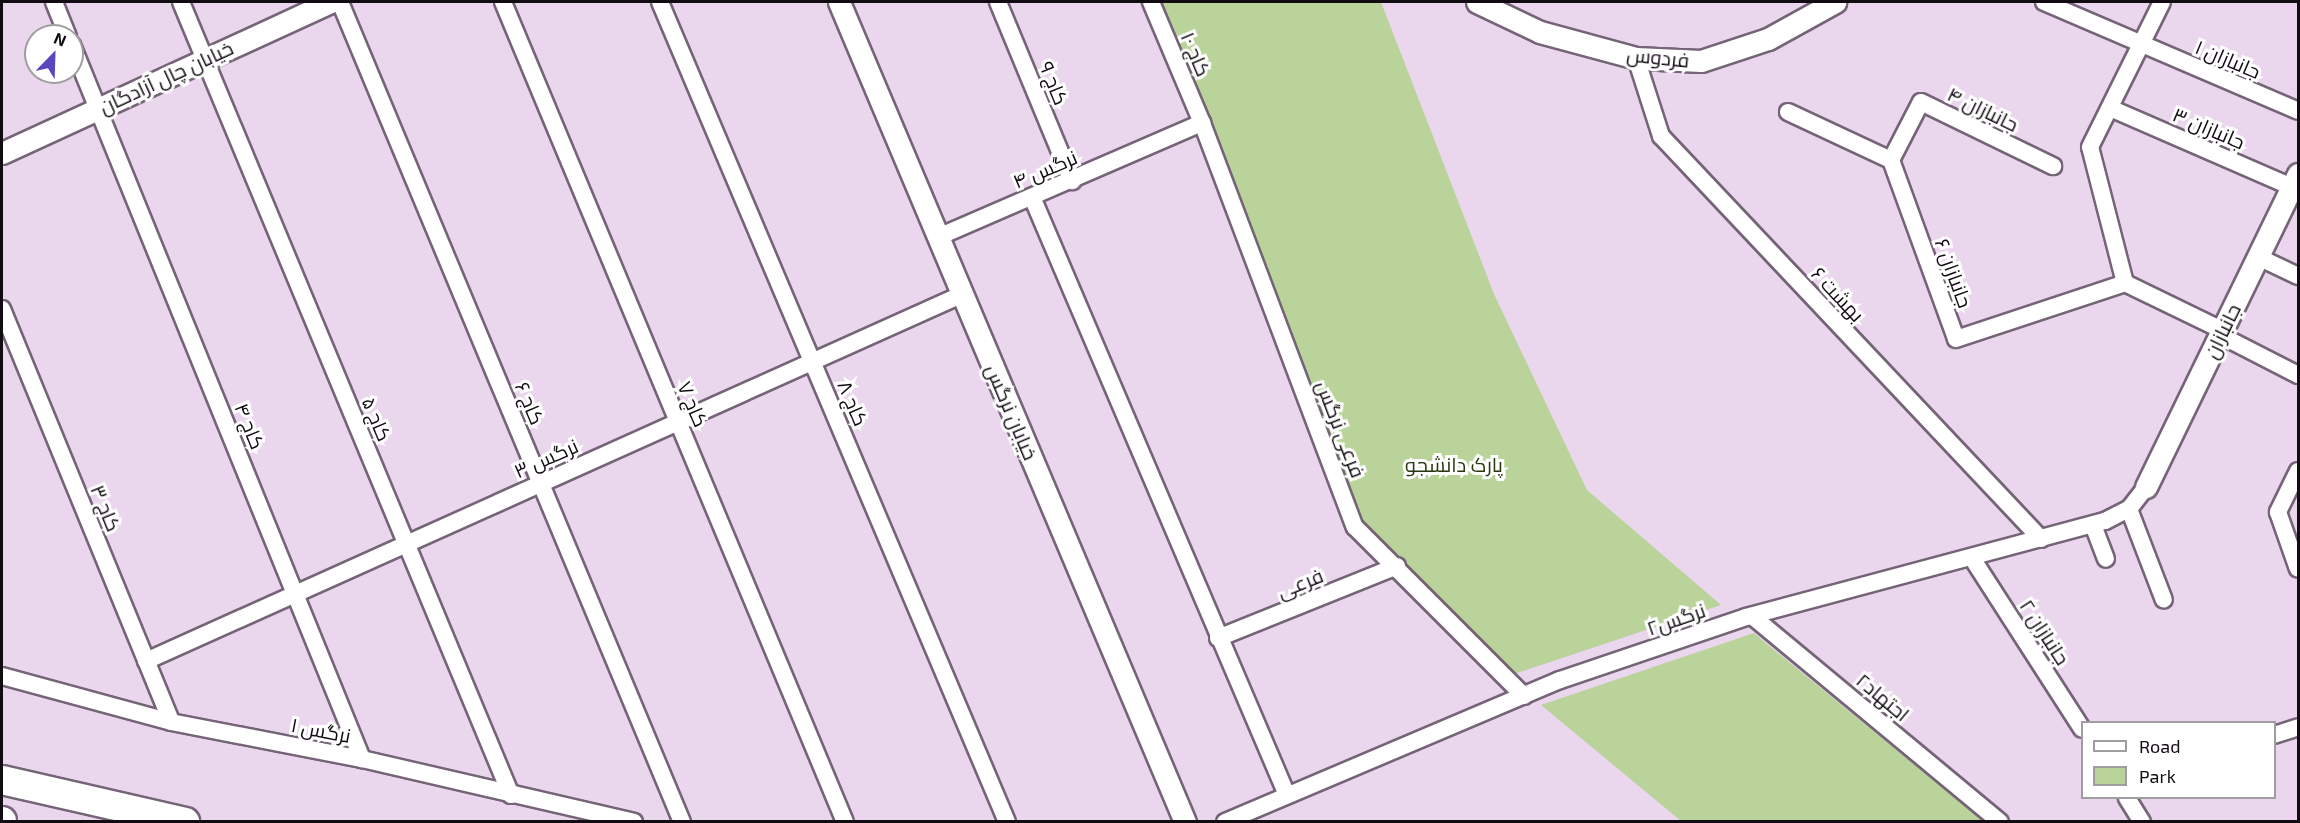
<!DOCTYPE html>
<html>
<head>
<meta charset="utf-8">
<style>
  body { margin:0 }
  #map { position:relative; width:2300px; height:823px; overflow:hidden; background:#ead7ed; font-family:"Exo 2",Cairo,sans-serif }
  div>[style] { position:absolute }
  [style*='--x'] { left:calc(var(--x)*1px); top:calc(var(--y)*1px); width:calc(var(--w)*1px); rotate:calc(var(--a)*1deg) }
  .green>* { inset:0; background:#b9d39a }
  .roads { filter:drop-shadow(2px 0 #756477) drop-shadow(-2px 0 #756477) drop-shadow(0 2px #756477) drop-shadow(0 -2px #756477) }
  .minor>* { height:16px; margin:-8px; padding:0 8px; transform-origin:8px; border-radius:8px; background:#fff }
  .tertiary>* { height:21px; margin:-10.5px; padding:0 10.5px; transform-origin:10.5px; border-radius:10.5px; background:#fff }
  .trunk>* { height:28px; margin:-14px; padding:0 14px; transform-origin:14px; border-radius:14px; background:#fff }
  span { translate:-50% -50%; white-space:nowrap; text-align:center; line-height:1.15; -webkit-text-stroke:6px #fff; paint-order:stroke }
  .street-label { font-size:20px; color:#110b12 }
  .park-label { font-size:20px; color:#27370e }
  .frame { position:absolute; inset:0; border:3px solid #110b12; pointer-events:none }
  .legend { position:absolute; left:2081px; top:721px; width:195px; height:78px; box-sizing:border-box; background:#fff; border:2px solid #a09da0; margin:0; padding:8px 10px; list-style:none; font-size:18px; color:#110b12 }
  .legend li { display:flex; align-items:center; gap:12px; height:30px }
  .legend b { width:30px; border:2px solid #a09da0 }
  .north { position:absolute; left:24px; top:24px; width:60px; height:60px; box-sizing:border-box; background:#fff; border:2px solid #a09da0; border-radius:50%; rotate:23deg; font-size:16px; font-weight:700; line-height:24px; text-align:center; color:#110b12 }
  .north::after { content:''; display:block; margin:auto; width:21px; height:27px; background:#5c46be; clip-path:polygon(50% 0,100% 100%,50% 72%,0 100%) }
</style>
</head>
<body>
<div id="map">
  <div class="green">
    <div style="clip-path:polygon(1161px 2px,1381px 2px,1494px 294px,1587px 490px,1721px 605px,1511px 675px,1360px 527px)"></div>
    <div style="clip-path:polygon(1754px 633px,1767px 644px,1983px 821px,1681px 821px,1541px 705px)"></div>
  </div>
  <div class="roads">
    <div class="minor">
      <div style="--x:54;--y:2;--w:37;--a:68"></div>
      <div style="--x:181;--y:2;--w:859;--a:67.41"></div>
      <div style="--x:340;--y:2;--w:888;--a:67.36"></div>
      <div style="--x:503;--y:2;--w:888;--a:67.36"></div>
      <div style="--x:660;--y:2;--w:890;--a:67.06"></div>
      <div style="--x:998;--y:2;--w:194;--a:67.5"></div>
      <div style="--x:1151;--y:2;--w:131;--a:67.1"></div>
      <div style="--x:1202;--y:123;--w:432;--a:69.3"></div>
      <div style="--x:1355;--y:527;--w:239;--a:45"></div>
      <div style="--x:2044;--y:2;--w:276;--a:23.2"></div>
      <div style="--x:72;--y:45;--w:771;--a:67.89"></div>
      <div style="--x:1636;--y:58;--w:82;--a:72.2"></div>
      <div style="--x:1661;--y:136;--w:554;--a:46.68"></div>
      <div style="--x:2110;--y:108;--w:198;--a:23.5"></div>
      <div style="--x:1788;--y:112;--w:114;--a:25"></div>
      <div style="--x:1891;--y:160;--w:190;--a:70"></div>
      <div style="--x:1956;--y:339;--w:178;--a:-18.3"></div>
      <div style="--x:1891;--y:160;--w:65;--a:-62.7"></div>
      <div style="--x:1921;--y:102;--w:147;--a:25.9"></div>
      <div style="--x:1032;--y:197;--w:650;--a:66.91"></div>
      <div style="--x:938;--y:237;--w:288;--a:-23.4"></div>
      <div style="--x:2258;--y:257;--w:44;--a:25.4"></div>
      <div style="--x:2125;--y:283;--w:140;--a:-104.4"></div>
      <div style="--x:2090;--y:147;--w:162;--a:-63.6"></div>
      <div style="--x:2125;--y:283;--w:108;--a:25.9"></div>
      <div style="--x:2;--y:309;--w:446;--a:67.7"></div>
      <div style="--x:2220;--y:335;--w:88;--a:27.1"></div>
      <div style="--x:2298;--y:471;--w:46;--a:116"></div>
      <div style="--x:2278;--y:512;--w:60;--a:70.7"></div>
      <div style="--x:2129;--y:509;--w:97;--a:69"></div>
      <div style="--x:2093;--y:525;--w:36;--a:69"></div>
      <div style="--x:1972;--y:558;--w:203;--a:57.2"></div>
      <div style="--x:1752;--y:616;--w:322;--a:39.7"></div>
      <div style="--x:1218;--y:638;--w:193;--a:-21.9"></div>
      <div style="--x:146;--y:661;--w:896;--a:-24.19"></div>
      <div style="--x:2;--y:676;--w:175;--a:15.2"></div>
      <div style="--x:171;--y:722;--w:195;--a:11"></div>
      <div style="--x:362;--y:759;--w:279;--a:13"></div>
      <div style="--x:2274;--y:735;--w:25;--a:-18"></div>
      <div style="--x:2127;--y:798;--w:28;--a:58"></div>
      <div style="--x:1225;--y:822;--w:364;--a:-23"></div>
      <div style="--x:1560;--y:680;--w:196;--a:-18.7"></div>
      <div style="--x:1746;--y:617;--w:372;--a:-15"></div>
      <div style="--x:2105;--y:521;--w:27;--a:-27"></div>
      <div style="--x:2129;--y:509;--w:28;--a:-52"></div>
    </div>
    <div class="tertiary">
      <div style="--x:839;--y:2;--w:890;--a:67.12"></div>
      <div style="--x:1477;--y:2;--w:70;--a:25.5"></div>
      <div style="--x:1540;--y:32;--w:99;--a:15.2"></div>
      <div style="--x:1636;--y:58;--w:65;--a:2.6"></div>
      <div style="--x:1701;--y:61;--w:71;--a:-18.2"></div>
      <div style="--x:1768;--y:39;--w:77;--a:-28.9"></div>
      <div style="--x:2;--y:153;--w:361;--a:-24.7"></div>
      <div style="--x:2146;--y:487;--w:348;--a:-64.1"></div>
    </div>
    <div class="trunk">
      <div style="--x:2;--y:780;--w:188;--a:12.9"></div>
      <div style="--x:2;--y:821;--w:1;--a:90"></div>
    </div>
  </div>
  <div class="street-label">
    <span style="left:1196px;top:54px;rotate:67deg">کاج ۱۰</span>
    <span style="left:1658px;top:57px;rotate:6deg">فردوس</span>
    <span style="left:2228px;top:59px;rotate:23deg">جانبازان ۱</span>
    <span style="left:166px;top:77px;rotate:-25deg">خیابان چال آزادگان</span>
    <span style="left:1054px;top:83px;rotate:68deg">کاج ۹</span>
    <span style="left:1983px;top:109px;rotate:26deg">جانبازان ۴</span>
    <span style="left:2209px;top:128px;rotate:23deg">جانبازان ۳</span>
    <span style="left:1045px;top:169px;rotate:-23deg">نرگس ۴</span>
    <span style="left:1954px;top:273px;rotate:70deg">جانبازان ۶</span>
    <span style="left:1838px;top:294px;rotate:47deg">بهشت ۶</span>
    <span style="left:2222px;top:331px;rotate:-64deg">جانبازان</span>
    <span style="left:530px;top:403px;rotate:67deg">کاج ۶</span>
    <span style="left:853px;top:403px;rotate:67deg">کاج ۸</span>
    <span style="left:693px;top:404px;rotate:67deg">کاج ۷</span>
    <span style="left:1012px;top:412px;rotate:67deg">خیابان نرگس</span>
    <span style="left:377px;top:419px;rotate:67deg">کاج ۵</span>
    <span style="left:250px;top:426px;rotate:68deg">کاج ۴</span>
    <span style="left:1341px;top:429px;rotate:69deg">فرعی نرگس</span>
    <span style="left:546px;top:458px;rotate:-24deg">نرگس ۳</span>
    <span style="left:106px;top:508px;rotate:68deg">کاج ۳</span>
    <span style="left:1300px;top:583px;rotate:-22deg">فرعی</span>
    <span style="left:1676px;top:619px;rotate:-19deg">نرگس۲</span>
    <span style="left:2045px;top:632px;rotate:57deg">جانبازان ۲</span>
    <span style="left:1883px;top:697px;rotate:40deg">اجتهاد۲</span>
    <span style="left:321px;top:730px;rotate:11deg">نرگس ۱</span>
  </div>
  <div class="park-label">
    <span style="left:1454px;top:464px">پارک دانشجو</span>
  </div>
  <div class="frame"></div>
  <ul class="legend">
  <li><b style="height:8px;background:#fff"></b>Road</li>
  <li><b style="height:16px;background:#b9d39a"></b>Park</li>
  </ul>
  <div class="north">N</div>
</div>
</body>
</html>
